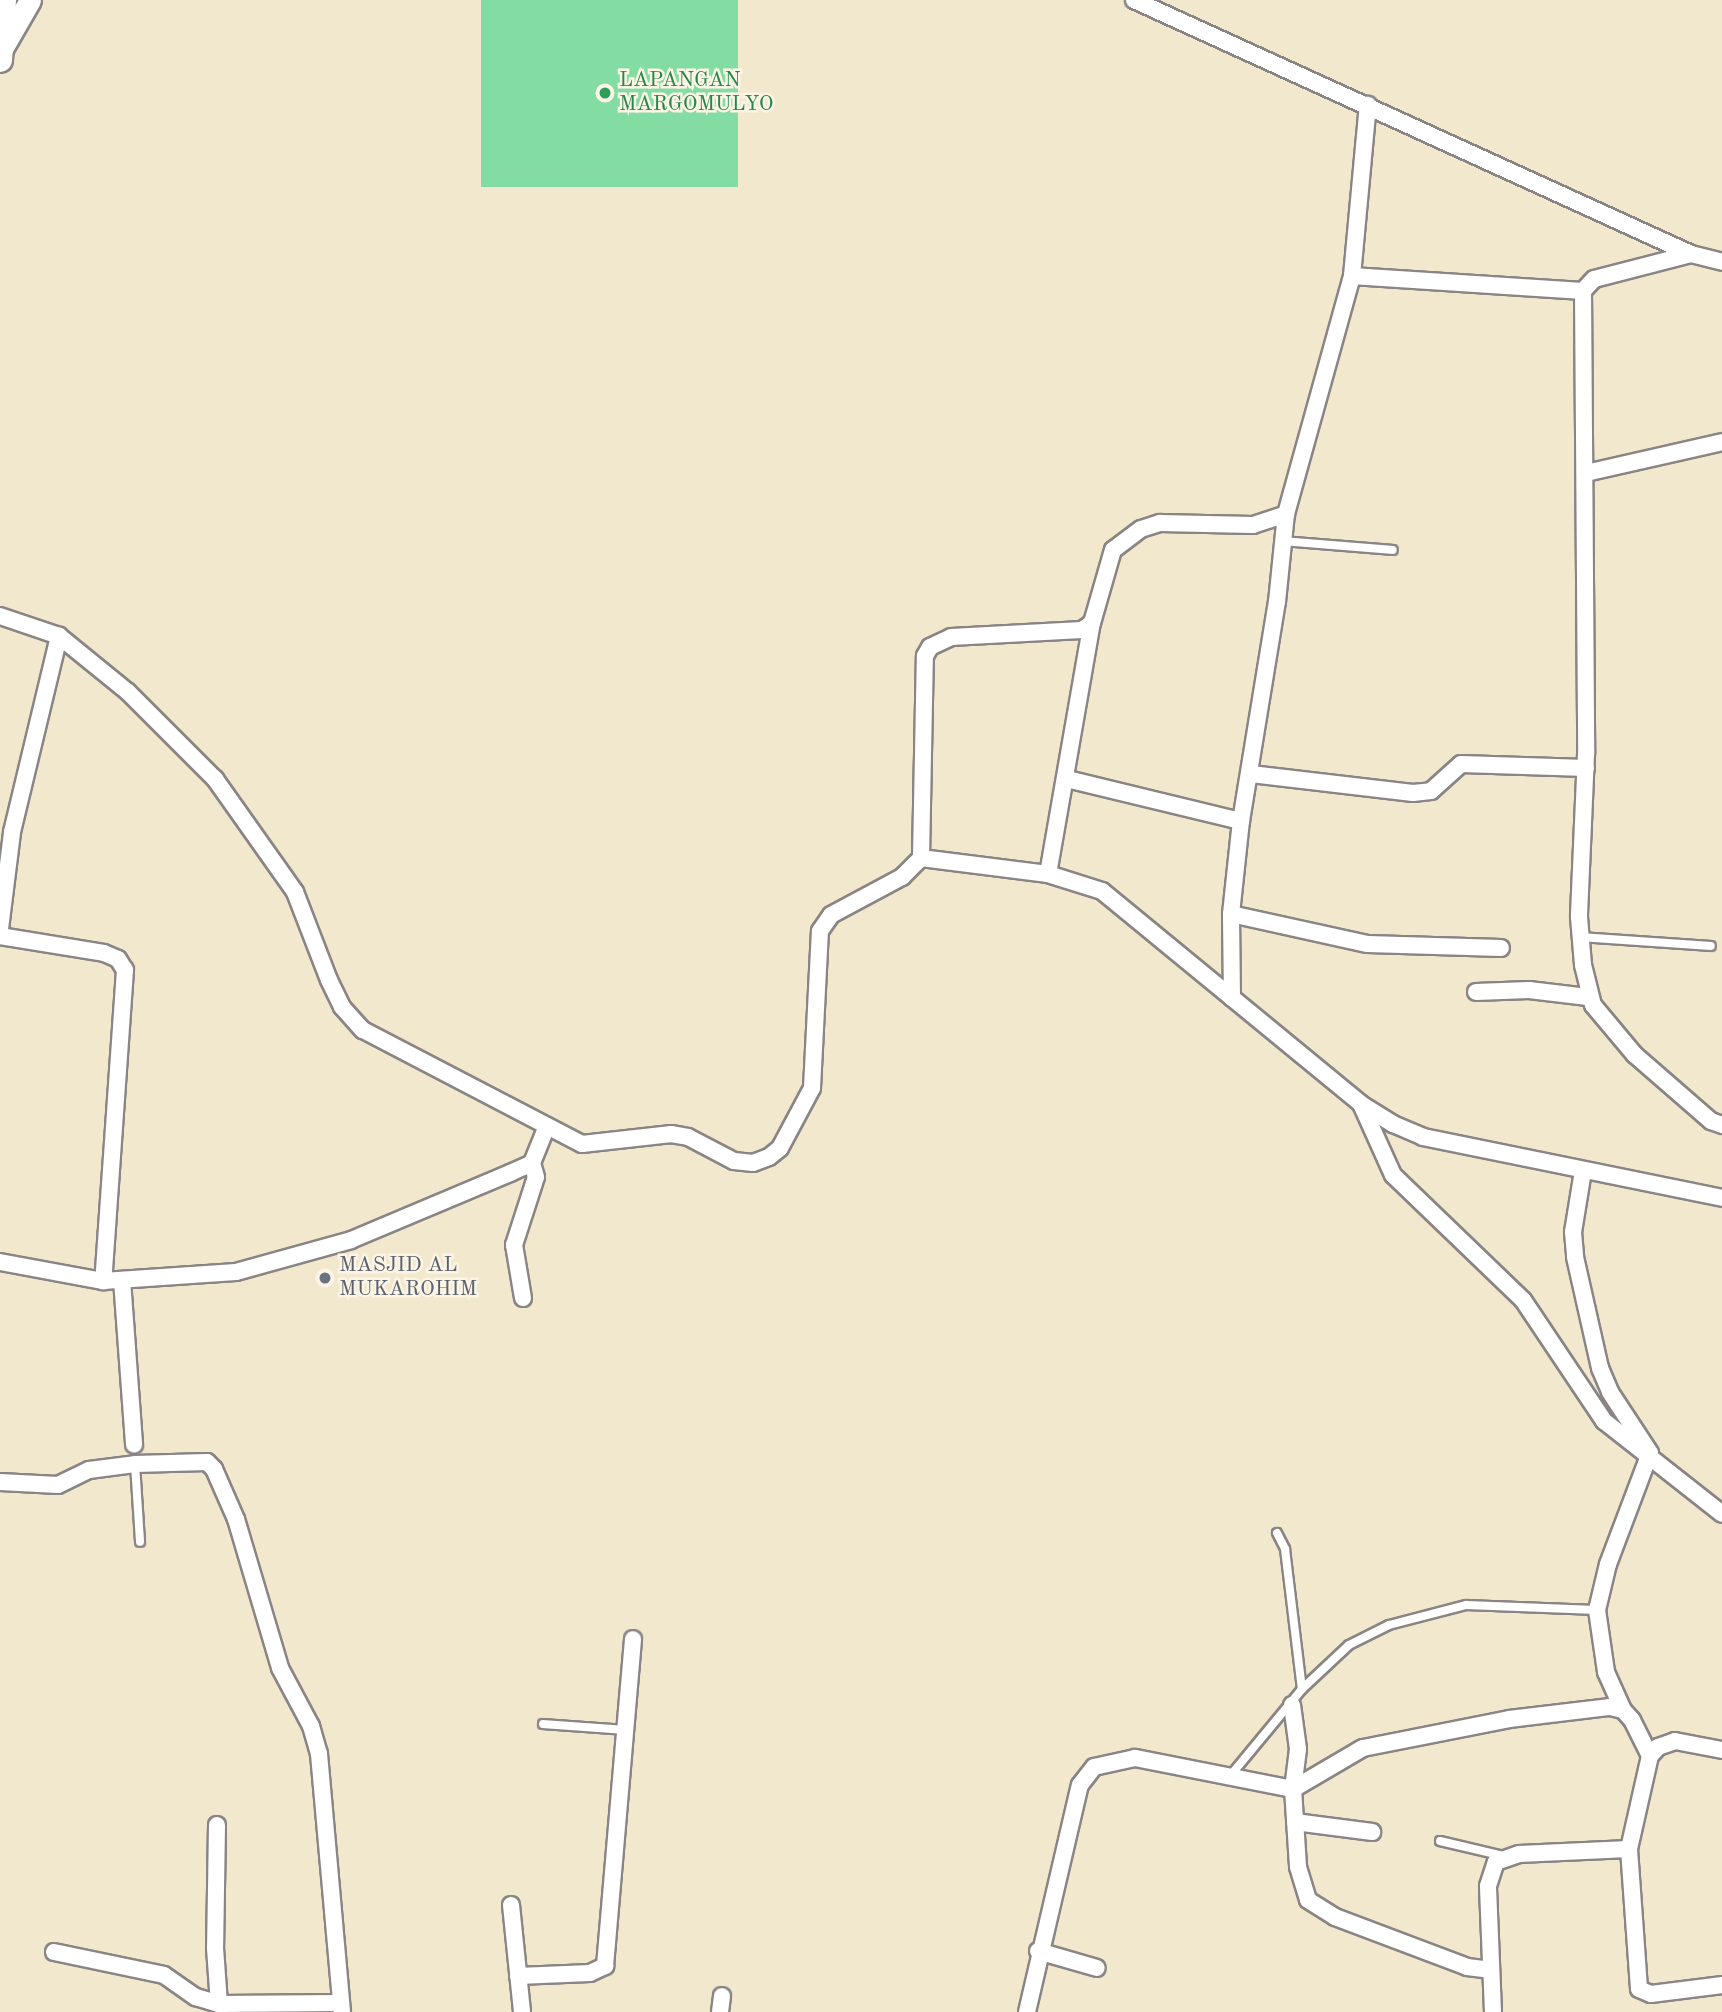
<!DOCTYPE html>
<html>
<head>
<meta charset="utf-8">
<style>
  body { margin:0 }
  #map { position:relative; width:1722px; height:2012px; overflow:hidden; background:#f1e8cd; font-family:"Old Standard TT",serif }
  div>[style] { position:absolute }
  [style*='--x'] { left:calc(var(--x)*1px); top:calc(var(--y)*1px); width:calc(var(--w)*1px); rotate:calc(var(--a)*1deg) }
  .green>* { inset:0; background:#83dda2; transform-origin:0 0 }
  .roads { filter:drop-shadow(2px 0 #8a8584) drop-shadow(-2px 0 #8a8584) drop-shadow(0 2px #8a8584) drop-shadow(0 -2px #8a8584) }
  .lane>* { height:8px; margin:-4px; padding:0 4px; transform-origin:4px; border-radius:4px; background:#fff }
  .street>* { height:16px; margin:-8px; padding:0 8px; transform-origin:8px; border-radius:8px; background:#fff }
  .secondary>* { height:21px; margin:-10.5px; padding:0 10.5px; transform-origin:10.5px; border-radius:10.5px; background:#fff }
  .primary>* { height:24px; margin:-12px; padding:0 12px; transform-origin:12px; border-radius:12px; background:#fff }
  .dots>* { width:19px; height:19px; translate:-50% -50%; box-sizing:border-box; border:4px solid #fcf5e5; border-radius:50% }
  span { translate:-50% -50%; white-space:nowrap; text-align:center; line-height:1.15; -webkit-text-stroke:5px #fcf5e5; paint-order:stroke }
  .leisure-label { font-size:21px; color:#27864d }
  .left { translate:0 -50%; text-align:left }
  .worship-label { font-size:21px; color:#5b616d }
</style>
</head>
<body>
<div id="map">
  <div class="green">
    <div style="left:481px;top:0;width:257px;height:187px"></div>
  </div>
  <div class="roads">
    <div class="lane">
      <div style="--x:1283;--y:541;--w:110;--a:4.7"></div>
      <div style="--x:1580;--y:937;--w:131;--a:3.9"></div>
      <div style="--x:135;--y:1464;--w:78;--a:86.3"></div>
      <div style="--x:1277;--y:1533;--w:18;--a:63"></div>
      <div style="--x:1285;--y:1549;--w:141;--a:83.1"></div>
      <div style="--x:543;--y:1724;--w:83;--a:4.1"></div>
      <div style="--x:1230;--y:1776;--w:113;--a:-50.4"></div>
      <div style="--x:1302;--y:1689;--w:64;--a:-43.1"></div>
      <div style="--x:1349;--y:1645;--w:45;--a:-26.6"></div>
      <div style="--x:1389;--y:1625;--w:80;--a:-14.6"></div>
      <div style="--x:1466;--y:1605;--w:131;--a:2.2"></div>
      <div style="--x:1440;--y:1841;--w:66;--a:13.2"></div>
    </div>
    <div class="street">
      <div style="--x:1134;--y:0;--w:612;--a:24.51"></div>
      <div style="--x:1691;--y:254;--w:32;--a:14"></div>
      <div style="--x:1691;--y:254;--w:100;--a:165.5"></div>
      <div style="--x:1594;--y:279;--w:16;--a:133"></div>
      <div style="--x:1583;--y:291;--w:463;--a:89.6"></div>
      <div style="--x:1586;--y:754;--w:163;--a:92.5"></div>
      <div style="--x:1579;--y:917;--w:48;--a:85.2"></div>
      <div style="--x:1583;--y:965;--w:41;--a:76"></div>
      <div style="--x:1593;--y:1005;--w:65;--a:50"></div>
      <div style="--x:1635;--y:1055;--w:101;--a:41"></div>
      <div style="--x:1711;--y:1121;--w:12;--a:20"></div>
      <div style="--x:1352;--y:276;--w:231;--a:3.7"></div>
      <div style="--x:1586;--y:473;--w:139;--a:-12.8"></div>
      <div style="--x:0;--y:616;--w:62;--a:18.7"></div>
      <div style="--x:59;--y:636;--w:89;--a:39.1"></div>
      <div style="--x:128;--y:692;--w:123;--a:45"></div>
      <div style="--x:215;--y:779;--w:138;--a:54.7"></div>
      <div style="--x:295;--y:892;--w:94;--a:68.9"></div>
      <div style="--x:329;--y:980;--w:30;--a:64"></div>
      <div style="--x:342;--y:1007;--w:31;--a:48"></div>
      <div style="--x:363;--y:1030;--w:247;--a:27.5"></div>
      <div style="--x:582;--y:1144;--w:90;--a:-6.4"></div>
      <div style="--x:671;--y:1134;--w:17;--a:10"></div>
      <div style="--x:688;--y:1137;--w:52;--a:27.6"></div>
      <div style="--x:734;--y:1161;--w:19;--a:6"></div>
      <div style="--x:753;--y:1163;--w:17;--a:-21"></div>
      <div style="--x:769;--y:1157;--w:14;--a:-39"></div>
      <div style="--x:780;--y:1148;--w:68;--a:-61.9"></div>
      <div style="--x:812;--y:1088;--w:157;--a:-87.1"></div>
      <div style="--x:820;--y:931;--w:19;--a:-55"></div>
      <div style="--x:831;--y:915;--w:81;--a:-28.2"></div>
      <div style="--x:902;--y:877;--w:27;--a:-45"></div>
      <div style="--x:921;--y:858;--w:202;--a:-88.9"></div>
      <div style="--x:925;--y:656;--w:10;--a:-61"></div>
      <div style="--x:930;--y:647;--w:23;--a:-25"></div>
      <div style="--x:951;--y:637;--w:131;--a:-3.1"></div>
      <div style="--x:1082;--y:630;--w:12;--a:-35"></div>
      <div style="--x:1092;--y:623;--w:76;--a:-74"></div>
      <div style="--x:1113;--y:550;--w:35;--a:-37"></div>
      <div style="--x:1141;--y:529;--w:20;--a:-18"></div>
      <div style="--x:1160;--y:523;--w:93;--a:1.2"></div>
      <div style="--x:1253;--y:525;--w:35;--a:-18"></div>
      <div style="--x:1286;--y:514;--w:247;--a:-74.5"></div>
      <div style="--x:1352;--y:276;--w:172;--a:-84.7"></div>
      <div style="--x:1251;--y:774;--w:163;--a:6.7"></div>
      <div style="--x:1413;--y:793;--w:18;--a:-6"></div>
      <div style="--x:1431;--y:791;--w:40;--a:-42"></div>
      <div style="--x:1461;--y:764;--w:125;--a:1.8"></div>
      <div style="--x:1067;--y:779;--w:179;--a:13.6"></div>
      <div style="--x:921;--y:858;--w:128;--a:7.2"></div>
      <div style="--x:1048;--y:874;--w:57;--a:17.5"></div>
      <div style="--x:1102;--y:891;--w:335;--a:39.4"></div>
      <div style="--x:1361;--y:1104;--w:38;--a:32"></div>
      <div style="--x:1393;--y:1124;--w:33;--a:23"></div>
      <div style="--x:1423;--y:1137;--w:305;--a:11.5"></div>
      <div style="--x:1048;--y:874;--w:255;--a:-80.1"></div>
      <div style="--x:1231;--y:914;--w:140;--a:12.4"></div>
      <div style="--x:1368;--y:944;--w:133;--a:1.7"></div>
      <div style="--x:0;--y:929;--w:98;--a:-82.9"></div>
      <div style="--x:12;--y:832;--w:202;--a:-76.5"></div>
      <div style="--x:0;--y:936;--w:105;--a:9.3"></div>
      <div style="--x:104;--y:953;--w:15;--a:23"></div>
      <div style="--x:118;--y:959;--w:13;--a:58"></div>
      <div style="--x:125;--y:970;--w:312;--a:94"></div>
      <div style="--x:1476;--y:992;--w:53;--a:-2.2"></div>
      <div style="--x:1529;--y:990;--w:59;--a:6.8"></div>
      <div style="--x:1232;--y:998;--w:84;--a:-90.7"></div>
      <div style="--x:1231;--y:914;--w:94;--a:-83.9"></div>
      <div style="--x:1241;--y:821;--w:222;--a:-80.7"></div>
      <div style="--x:1277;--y:602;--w:88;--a:-84.2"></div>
      <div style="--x:1361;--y:1104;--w:78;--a:65.7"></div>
      <div style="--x:1393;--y:1175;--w:180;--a:43.9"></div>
      <div style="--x:1523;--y:1300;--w:146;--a:56.2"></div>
      <div style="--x:1604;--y:1421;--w:150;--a:38.2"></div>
      <div style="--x:1583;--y:1171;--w:62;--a:99.3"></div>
      <div style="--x:1573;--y:1232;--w:25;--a:85"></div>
      <div style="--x:1575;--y:1257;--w:114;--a:77.3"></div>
      <div style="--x:1600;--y:1368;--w:26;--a:67"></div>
      <div style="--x:1610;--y:1392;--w:73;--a:56.7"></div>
      <div style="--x:1650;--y:1453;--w:119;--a:110.7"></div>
      <div style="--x:1608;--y:1564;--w:47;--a:103.4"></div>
      <div style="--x:1597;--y:1610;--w:63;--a:81.7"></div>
      <div style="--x:1606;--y:1672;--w:42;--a:65.9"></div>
      <div style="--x:0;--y:1262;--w:105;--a:10.5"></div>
      <div style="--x:103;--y:1281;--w:133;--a:-3.9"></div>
      <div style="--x:236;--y:1272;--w:119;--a:-15.5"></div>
      <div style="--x:351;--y:1240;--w:173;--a:-22.8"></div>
      <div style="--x:510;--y:1173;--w:24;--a:-24"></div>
      <div style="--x:532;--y:1163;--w:38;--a:-68"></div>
      <div style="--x:122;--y:1280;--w:165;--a:85.8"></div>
      <div style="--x:523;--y:1298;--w:54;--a:-99.6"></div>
      <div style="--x:514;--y:1245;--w:71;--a:-72.1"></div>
      <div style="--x:536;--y:1177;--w:15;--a:-106"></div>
      <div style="--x:0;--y:1482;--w:58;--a:3"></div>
      <div style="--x:58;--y:1485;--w:34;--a:-26"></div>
      <div style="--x:89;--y:1470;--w:46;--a:-7.4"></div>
      <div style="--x:135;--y:1464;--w:72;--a:-1.6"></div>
      <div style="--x:207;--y:1462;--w:10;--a:45"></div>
      <div style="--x:214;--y:1469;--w:55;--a:66.3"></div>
      <div style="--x:236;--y:1519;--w:155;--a:73.5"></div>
      <div style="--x:280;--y:1668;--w:66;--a:61.9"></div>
      <div style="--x:311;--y:1726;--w:29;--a:74"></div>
      <div style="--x:319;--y:1754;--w:259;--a:84.9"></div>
      <div style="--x:1292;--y:1705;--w:44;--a:82.2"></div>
      <div style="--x:1298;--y:1749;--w:40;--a:97.1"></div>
      <div style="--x:1293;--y:1789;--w:81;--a:-30.4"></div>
      <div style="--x:1363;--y:1748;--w:149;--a:-11.2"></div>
      <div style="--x:1509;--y:1719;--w:102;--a:-6.8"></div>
      <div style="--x:1610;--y:1707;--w:13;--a:13"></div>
      <div style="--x:1623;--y:1710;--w:13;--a:48"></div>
      <div style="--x:1632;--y:1720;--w:40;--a:63.4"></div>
      <div style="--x:1295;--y:1822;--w:78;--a:7.4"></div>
      <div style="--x:217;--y:1825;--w:123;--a:90.9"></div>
      <div style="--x:215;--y:1948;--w:56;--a:85.9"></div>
      <div style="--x:1629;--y:1849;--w:140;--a:85.9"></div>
      <div style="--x:1639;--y:1989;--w:13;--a:23"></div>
      <div style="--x:1651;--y:1994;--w:72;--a:-7.2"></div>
      <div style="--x:511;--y:1905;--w:108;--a:84.1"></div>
      <div style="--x:1038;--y:1951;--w:61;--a:16.1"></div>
      <div style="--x:54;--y:1952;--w:112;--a:11.8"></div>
      <div style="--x:164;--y:1975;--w:39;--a:35"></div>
      <div style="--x:196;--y:1997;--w:24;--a:17"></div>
      <div style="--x:219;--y:2004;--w:122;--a:-0.5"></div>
      <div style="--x:518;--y:1976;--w:72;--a:-2.4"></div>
      <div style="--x:590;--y:1973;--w:17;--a:-25"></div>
      <div style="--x:605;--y:1966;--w:328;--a:-85.1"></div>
      <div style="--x:720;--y:2012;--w:16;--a:-83"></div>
      <div style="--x:1027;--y:2012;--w:233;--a:-76.9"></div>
      <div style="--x:1080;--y:1785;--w:23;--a:-52"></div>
      <div style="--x:1094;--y:1767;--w:42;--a:-12.4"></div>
      <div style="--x:1135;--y:1758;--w:161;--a:11.1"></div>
      <div style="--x:1293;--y:1789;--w:78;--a:86.3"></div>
      <div style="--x:1298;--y:1867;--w:34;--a:73"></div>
      <div style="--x:1308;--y:1900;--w:32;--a:32"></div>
      <div style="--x:1335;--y:1917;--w:141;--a:20.7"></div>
      <div style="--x:1467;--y:1967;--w:23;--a:7"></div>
      <div style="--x:1493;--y:2012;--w:126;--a:-92.3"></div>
      <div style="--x:1488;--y:1886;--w:25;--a:-72"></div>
      <div style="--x:1496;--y:1862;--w:24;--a:-19"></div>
      <div style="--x:1519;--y:1854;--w:110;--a:-2.6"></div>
      <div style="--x:1629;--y:1849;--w:95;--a:-77.3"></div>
      <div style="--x:1650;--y:1756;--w:12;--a:-48"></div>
      <div style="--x:1658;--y:1747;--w:18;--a:-19"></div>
      <div style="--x:1675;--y:1741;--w:48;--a:10.8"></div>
    </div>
    <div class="secondary">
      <div style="--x:3;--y:47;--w:54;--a:-60.1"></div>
    </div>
    <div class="primary">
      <div style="--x:0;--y:60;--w:60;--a:-86.2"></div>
    </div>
  </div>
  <div class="dots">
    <div style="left:605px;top:93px;background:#2e9e5b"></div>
    <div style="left:325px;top:1278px;background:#6b7280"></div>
  </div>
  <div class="leisure-label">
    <span class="left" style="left:619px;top:93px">LAPANGAN<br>MARGOMULYO</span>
  </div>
  <div class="worship-label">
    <span class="left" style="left:339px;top:1278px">MASJID AL<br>MUKAROHIM</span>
  </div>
</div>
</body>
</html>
